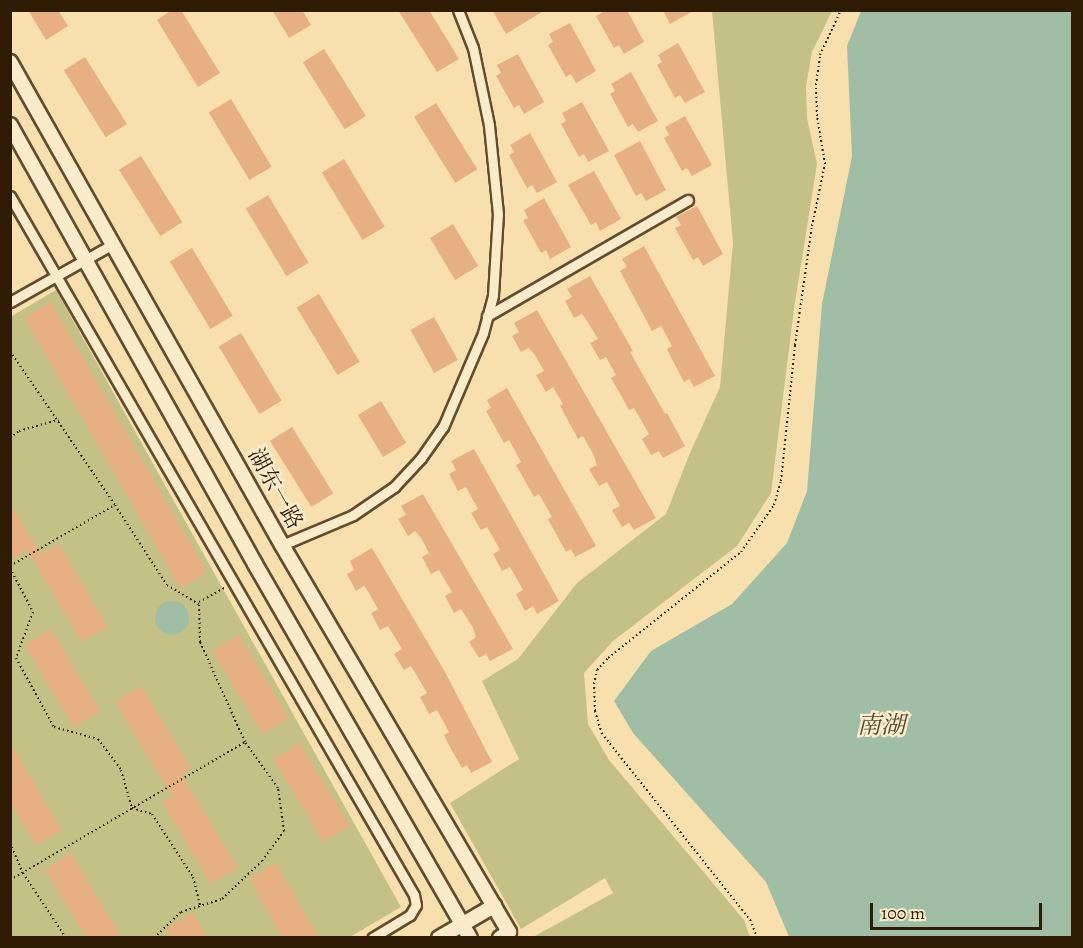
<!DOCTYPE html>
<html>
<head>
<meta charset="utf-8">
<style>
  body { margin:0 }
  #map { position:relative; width:1083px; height:948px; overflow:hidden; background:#f8e0ae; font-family:Alegreya,"Noto Serif SC",serif }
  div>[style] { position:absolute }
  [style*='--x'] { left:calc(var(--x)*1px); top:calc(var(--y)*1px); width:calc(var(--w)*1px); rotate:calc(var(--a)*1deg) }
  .green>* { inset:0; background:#c3c186 }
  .water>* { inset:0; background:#9fbea5 }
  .round { border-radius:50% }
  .building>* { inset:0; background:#e6b083; transform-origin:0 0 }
  .path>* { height:2px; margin-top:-1px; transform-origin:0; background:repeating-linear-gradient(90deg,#301b04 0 1.5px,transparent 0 4.5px) }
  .roads { filter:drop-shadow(2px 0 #624c2e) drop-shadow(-2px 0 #624c2e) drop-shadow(0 2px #624c2e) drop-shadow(0 -2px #624c2e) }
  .street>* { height:9px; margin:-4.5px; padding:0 4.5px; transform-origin:4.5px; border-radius:4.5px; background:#faebca }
  .secondary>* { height:14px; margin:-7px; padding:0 7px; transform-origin:7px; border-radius:7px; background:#faebca }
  span { translate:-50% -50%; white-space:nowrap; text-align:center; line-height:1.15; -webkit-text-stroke:5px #faebca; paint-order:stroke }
  .street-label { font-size:22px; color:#301b04 }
  .water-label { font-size:24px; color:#514c34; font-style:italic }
  .frame { position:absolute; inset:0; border:12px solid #301b04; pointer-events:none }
  .scale { position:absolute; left:870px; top:903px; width:172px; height:27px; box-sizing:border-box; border:3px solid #301b04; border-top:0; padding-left:8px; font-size:18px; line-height:21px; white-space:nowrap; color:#301b04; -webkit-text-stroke:4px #faebca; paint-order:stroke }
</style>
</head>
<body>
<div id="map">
  <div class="green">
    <div style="clip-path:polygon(712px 11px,832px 11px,812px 52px,806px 86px,807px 118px,817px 164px,794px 309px,771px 493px,737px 546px,613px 641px,584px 673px,588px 724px,609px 760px,744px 920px,750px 937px,533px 937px,613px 893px,605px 878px,521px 929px,450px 803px,519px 759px,482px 681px,518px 659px,577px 583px,666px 514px,690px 453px,720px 387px,733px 243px)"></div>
    <div style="clip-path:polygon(56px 290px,401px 907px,350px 937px,11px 937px,10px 317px)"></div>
  </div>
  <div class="water">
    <div style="clip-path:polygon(861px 11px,1072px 11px,1072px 937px,789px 937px,766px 882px,633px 733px,614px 701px,651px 651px,732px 604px,787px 543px,807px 491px,822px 304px,852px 156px,847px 46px)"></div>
    <div class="round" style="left:155px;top:601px;width:34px;height:34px"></div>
  </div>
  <div class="building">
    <div style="clip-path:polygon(28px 10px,58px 10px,68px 26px,46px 40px)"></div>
    <div style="clip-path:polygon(172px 10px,181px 10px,220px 73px,198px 87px,157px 20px)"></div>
    <div style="clip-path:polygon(272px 10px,302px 10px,311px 25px,289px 38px)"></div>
    <div style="clip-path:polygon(398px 10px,429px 10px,459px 59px,437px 72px)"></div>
    <div style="clip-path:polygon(492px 10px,545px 10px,506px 34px)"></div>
    <div style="clip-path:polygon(606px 10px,627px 10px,644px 42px,624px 54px,619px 45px,614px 48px,596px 16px)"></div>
    <div style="clip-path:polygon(663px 10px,695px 10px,670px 24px)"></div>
    <div style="clip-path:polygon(570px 23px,596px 71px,576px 83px,571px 74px,566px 77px,548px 45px,553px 42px,549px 34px)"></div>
    <div style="clip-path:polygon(678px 43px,705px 92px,685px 103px,680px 95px,675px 98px,657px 65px,662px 62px,658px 55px)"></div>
    <div style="left:324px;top:49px;width:79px;height:25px;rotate:58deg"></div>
    <div style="clip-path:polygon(518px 54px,544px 102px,524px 114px,519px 105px,514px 108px,496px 76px,501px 73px,497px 65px)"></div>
    <div style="left:85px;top:57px;width:79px;height:25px;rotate:58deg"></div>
    <div style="clip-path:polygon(631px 72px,658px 121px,638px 132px,633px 124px,628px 127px,610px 94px,615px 91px,611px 84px)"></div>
    <div style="left:231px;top:99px;width:79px;height:26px;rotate:59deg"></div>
    <div style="clip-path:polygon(582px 102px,609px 151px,588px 162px,584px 154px,579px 157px,561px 124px,566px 121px,562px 113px)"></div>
    <div style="left:436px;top:103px;width:78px;height:26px;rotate:58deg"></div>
    <div style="clip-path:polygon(685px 116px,712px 165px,692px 176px,687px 168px,682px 171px,664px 138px,669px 135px,665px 127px)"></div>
    <div style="clip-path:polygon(530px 133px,557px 182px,537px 193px,532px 185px,527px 188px,509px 155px,514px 152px,510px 145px)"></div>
    <div style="clip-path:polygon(640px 141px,666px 190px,646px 201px,641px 193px,636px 196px,614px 155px)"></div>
    <div style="left:141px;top:156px;width:78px;height:26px;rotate:58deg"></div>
    <div style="left:344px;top:159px;width:79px;height:26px;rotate:59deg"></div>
    <div style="clip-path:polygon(594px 171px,621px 219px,600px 231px,596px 222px,591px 225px,568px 185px)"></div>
    <div style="left:268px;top:195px;width:79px;height:26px;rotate:59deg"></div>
    <div style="clip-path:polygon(544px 198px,571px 247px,550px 259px,546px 250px,541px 253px,523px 220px,528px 218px,524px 210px)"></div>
    <div style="clip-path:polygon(697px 206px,723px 254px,703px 266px,698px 257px,693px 260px,675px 228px,681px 225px,676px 217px)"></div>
    <div style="left:453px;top:224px;width:49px;height:27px;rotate:59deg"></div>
    <div style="clip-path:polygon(644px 246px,715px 376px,694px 387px,689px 379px,684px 382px,674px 363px,667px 349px,672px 346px,661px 326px,652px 331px,620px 271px,627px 267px,622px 259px)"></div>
    <div style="left:192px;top:248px;width:79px;height:26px;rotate:59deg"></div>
    <div style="clip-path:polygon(590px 276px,633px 351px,630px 352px,665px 414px,667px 413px,685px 446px,663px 458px,659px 451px,651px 455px,642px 439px,649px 434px,634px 408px,629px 410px,619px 392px,611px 378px,616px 375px,606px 357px,600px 360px,590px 343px,598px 339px,587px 321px,582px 314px,574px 318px,565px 301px,572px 297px,567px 289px)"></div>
    <div style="left:319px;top:294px;width:79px;height:26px;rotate:59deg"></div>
    <div style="left:51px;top:302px;width:312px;height:31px;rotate:60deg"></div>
    <div style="clip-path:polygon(537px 310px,656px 518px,634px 530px,629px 523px,622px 527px,612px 510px,620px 506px,607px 482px,599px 486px,589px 469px,597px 465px,594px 456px,583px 436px,578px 439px,560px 406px,563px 404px,553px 387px,546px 392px,536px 375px,544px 371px,535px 355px,529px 348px,521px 352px,512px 336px,519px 332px,514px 323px)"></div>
    <div style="left:434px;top:317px;width:49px;height:27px;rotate:61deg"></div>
    <div style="left:241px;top:333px;width:79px;height:26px;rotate:59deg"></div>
    <div style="clip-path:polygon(507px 388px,596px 546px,575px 557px,571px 549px,566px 552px,548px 519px,552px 517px,539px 494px,534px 497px,516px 465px,521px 462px,509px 440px,504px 443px,486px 411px,491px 408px,487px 400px)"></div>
    <div style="left:381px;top:401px;width:49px;height:27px;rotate:59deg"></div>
    <div style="left:292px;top:427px;width:78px;height:26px;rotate:58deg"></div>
    <div style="clip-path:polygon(474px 449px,559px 601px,537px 614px,533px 606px,525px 611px,516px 594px,523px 590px,510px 567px,502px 571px,493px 554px,500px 550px,487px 527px,481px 530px,471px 513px,478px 509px,466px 487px,458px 491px,449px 474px,456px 470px,451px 461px)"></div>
    <div style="clip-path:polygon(423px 494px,513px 649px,490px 661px,486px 654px,479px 658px,469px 642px,476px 637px,473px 628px,461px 609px,454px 613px,445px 596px,452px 592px,439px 570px,431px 574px,422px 557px,429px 553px,421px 538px,415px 531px,408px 536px,398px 519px,406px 515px,401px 506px)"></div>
    <div style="clip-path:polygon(10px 504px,41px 555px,59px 544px,108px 627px,82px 642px,27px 550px,10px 560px)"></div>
    <div style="clip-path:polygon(372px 548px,445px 672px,492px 762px,471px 773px,467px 765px,462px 768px,451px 749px,444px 735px,449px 732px,437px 710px,429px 714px,420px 697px,427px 693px,411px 666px,404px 670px,394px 654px,402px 649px,388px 626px,380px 630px,371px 613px,378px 609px,369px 593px,364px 586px,356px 591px,347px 574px,354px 570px,350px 561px)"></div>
    <div style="left:51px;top:629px;width:96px;height:31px;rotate:59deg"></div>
    <div style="left:239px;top:635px;width:97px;height:31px;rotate:59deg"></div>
    <div style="clip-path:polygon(141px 686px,191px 768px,181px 774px,238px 868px,211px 884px,162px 802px,172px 796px,115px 702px)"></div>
    <div style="clip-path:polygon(10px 743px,62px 830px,36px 845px,10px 802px)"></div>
    <div style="left:300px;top:743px;width:97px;height:31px;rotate:59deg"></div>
    <div style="clip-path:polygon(71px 853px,122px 938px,86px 938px,45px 869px)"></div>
    <div style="clip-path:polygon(276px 863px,319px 938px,283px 938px,249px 878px)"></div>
    <div style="clip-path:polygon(193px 913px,207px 938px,172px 938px,166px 928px)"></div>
  </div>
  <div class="path">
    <div style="--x:10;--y:351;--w:186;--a:55.7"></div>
    <div style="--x:10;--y:438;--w:11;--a:-38"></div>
    <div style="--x:19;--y:431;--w:41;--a:-15.8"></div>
    <div style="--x:10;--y:566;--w:121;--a:-30.2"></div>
    <div style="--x:115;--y:505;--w:95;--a:57"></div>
    <div style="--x:167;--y:585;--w:37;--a:31"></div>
    <div style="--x:10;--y:568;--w:50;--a:62.4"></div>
    <div style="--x:33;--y:612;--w:49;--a:110.3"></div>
    <div style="--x:16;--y:658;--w:79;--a:61.2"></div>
    <div style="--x:54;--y:727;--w:46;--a:15.3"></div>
    <div style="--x:98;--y:739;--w:39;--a:53"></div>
    <div style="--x:121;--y:770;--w:40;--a:74"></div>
    <div style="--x:132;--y:808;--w:21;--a:17"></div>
    <div style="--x:152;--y:814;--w:75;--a:56.9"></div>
    <div style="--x:193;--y:877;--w:30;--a:76"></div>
    <div style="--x:10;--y:843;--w:33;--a:67"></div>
    <div style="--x:23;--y:873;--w:78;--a:56.5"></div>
    <div style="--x:10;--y:880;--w:273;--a:-30.4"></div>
    <div style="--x:245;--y:742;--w:110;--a:-114.2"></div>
    <div style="--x:200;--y:642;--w:40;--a:-91.4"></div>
    <div style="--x:199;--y:602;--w:29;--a:-29"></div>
    <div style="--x:154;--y:938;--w:37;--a:-44"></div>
    <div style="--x:181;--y:912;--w:43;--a:-17.6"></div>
    <div style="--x:222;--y:899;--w:55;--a:-43.5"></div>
    <div style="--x:262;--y:861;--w:37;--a:-54"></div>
    <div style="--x:284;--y:831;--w:43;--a:-97.9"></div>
    <div style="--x:278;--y:788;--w:57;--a:-125.7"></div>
    <div style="--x:757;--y:938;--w:18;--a:-109"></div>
    <div style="--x:751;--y:921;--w:239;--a:-128.5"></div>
    <div style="--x:602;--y:734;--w:24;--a:-107"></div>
    <div style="--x:595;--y:711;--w:27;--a:-92"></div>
    <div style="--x:594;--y:684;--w:14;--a:-78"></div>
    <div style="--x:597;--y:670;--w:16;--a:-47"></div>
    <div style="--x:608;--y:658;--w:170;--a:-38.6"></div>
    <div style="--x:741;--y:552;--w:57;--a:-54.9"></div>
    <div style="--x:774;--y:505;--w:25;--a:-74"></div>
    <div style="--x:781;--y:481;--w:137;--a:-84.1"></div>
    <div style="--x:795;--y:345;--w:120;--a:-81.9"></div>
    <div style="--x:812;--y:226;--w:63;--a:-78.2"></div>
    <div style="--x:825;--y:164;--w:49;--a:-99.5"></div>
    <div style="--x:817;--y:116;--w:31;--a:-92"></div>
    <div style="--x:816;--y:85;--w:30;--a:-82"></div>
    <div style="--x:820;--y:55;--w:50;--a:-65"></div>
  </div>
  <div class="roads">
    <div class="street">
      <div style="--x:10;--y:196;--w:807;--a:59.97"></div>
      <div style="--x:414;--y:895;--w:10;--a:79"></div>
      <div style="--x:416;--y:905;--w:12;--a:121"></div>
      <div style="--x:410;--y:915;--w:44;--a:148.8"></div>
      <div style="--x:10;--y:302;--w:118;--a:-29.4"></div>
      <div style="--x:487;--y:316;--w:232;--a:-30"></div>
      <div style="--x:282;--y:545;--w:77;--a:-22.9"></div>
      <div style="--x:353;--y:515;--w:50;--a:-34.3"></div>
      <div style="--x:394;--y:487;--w:40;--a:-47"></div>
      <div style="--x:421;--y:458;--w:38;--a:-55"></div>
      <div style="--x:443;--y:427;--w:102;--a:-66.9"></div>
      <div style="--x:483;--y:333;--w:39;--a:-75"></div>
      <div style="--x:493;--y:295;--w:81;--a:-86.5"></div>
      <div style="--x:498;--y:214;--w:89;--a:-95.8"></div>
      <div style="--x:489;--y:125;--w:79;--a:-101.7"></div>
      <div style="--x:473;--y:48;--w:41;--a:-111.5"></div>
    </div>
    <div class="secondary">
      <div style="--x:10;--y:62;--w:554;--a:60.61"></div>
      <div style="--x:282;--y:545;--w:449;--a:59.6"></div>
      <div style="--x:509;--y:932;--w:11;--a:146"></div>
      <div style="--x:10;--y:125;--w:503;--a:60.83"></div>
      <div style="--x:255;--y:564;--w:431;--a:60.1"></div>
      <div style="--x:439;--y:938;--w:64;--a:-30.2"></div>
    </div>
  </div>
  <div class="street-label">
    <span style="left:275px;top:489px;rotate:61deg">湖东一路</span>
  </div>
  <div class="water-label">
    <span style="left:881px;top:726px">南湖</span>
  </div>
  <div class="frame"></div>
  <div class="scale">100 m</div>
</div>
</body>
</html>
